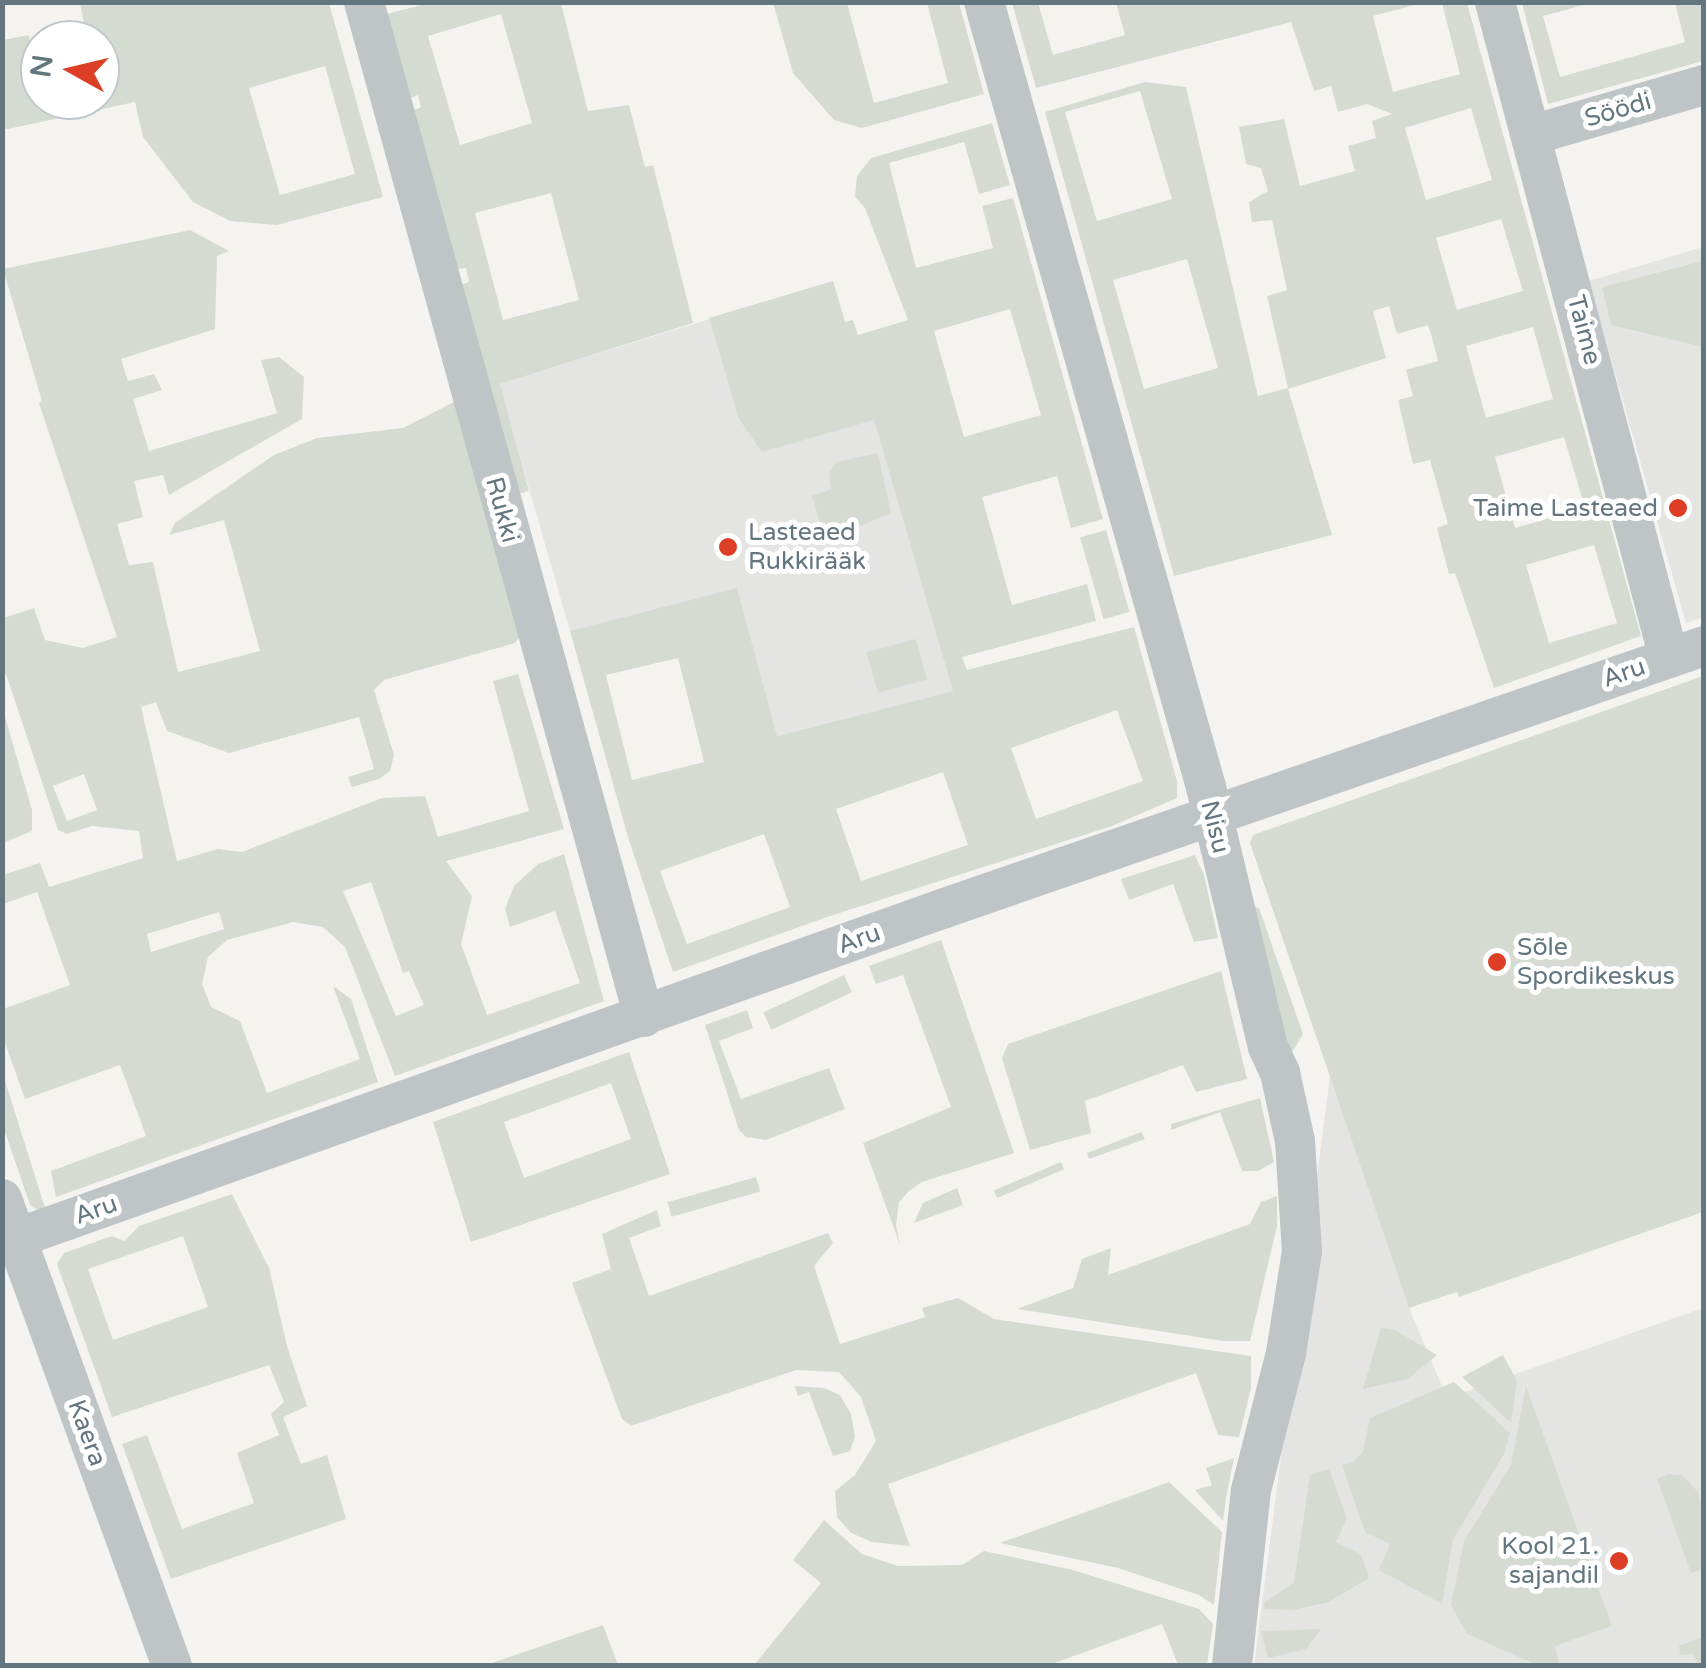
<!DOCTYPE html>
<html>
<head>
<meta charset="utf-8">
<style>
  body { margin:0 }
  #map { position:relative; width:1706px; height:1668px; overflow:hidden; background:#f4f3f0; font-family:"Varela Round",sans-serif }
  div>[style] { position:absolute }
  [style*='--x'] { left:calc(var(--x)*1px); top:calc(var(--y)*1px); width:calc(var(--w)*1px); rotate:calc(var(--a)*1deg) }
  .built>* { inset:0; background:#e4e5e3 }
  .green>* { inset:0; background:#d6dbd1; transform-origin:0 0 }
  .minor>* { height:40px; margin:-20px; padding:0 20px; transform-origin:20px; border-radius:20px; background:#bfc4c6 }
  .dots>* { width:28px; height:28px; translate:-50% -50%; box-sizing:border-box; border:5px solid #fff; border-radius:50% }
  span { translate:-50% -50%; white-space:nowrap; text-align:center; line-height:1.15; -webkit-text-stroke:10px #fff; paint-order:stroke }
  .street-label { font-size:25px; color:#637680 }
  .poi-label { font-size:25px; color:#637680 }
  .right { translate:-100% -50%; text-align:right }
  .left { translate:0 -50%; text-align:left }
  .frame { position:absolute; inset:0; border:5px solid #637680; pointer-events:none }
  .north { position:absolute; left:20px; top:20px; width:100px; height:100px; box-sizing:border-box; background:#fff; border:2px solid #c1c8cc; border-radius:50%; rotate:278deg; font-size:28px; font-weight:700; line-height:40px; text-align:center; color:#637680 }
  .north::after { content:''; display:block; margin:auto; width:35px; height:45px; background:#dd3e26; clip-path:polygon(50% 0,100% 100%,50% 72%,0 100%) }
</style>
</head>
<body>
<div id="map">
  <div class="built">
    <div style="clip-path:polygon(1703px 247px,1704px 617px,1686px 623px,1589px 281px)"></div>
    <div style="clip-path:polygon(833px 281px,954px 691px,776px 736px,737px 589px,570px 631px,499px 384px)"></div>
    <div style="clip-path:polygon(1330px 1076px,1409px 1308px,1447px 1398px,1703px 1308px,1703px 1665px,1254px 1666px)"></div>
  </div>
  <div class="green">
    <div style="clip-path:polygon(evenodd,80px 3px,329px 3px,383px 197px,277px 225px,230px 221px,193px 202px,143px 137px,135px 102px,3px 130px,3px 40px,29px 35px,32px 60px,40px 59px,40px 100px,100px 100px,100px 40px,87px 40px,80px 3px,325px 66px,355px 174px,280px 195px,249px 88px,325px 66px)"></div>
    <div style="clip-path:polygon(evenodd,429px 3px,561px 3px,588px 111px,629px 105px,645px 167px,653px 165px,693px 323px,500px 384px,529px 491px,518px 494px,460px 285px,469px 282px,466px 268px,456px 269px,412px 111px,421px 107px,418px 95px,408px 99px,387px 14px,429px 3px,501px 14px,532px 123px,460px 145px,428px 36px,501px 14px,429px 3px,551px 193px,579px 300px,503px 320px,475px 213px,551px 193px)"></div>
    <div style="clip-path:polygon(773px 3px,847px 3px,874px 103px,948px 83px,927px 3px,959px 3px,984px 94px,862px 128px,834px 120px,793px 73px)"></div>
    <div style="clip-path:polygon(evenodd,1012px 3px,1038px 3px,1053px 55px,1125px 35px,1116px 3px,1422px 3px,1373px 16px,1393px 92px,1460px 74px,1442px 3px,1467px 3px,1641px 636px,1494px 688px,1455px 573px,1449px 574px,1437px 528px,1448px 524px,1430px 460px,1413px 464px,1398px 400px,1413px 396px,1406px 370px,1438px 361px,1431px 334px,1428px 325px,1397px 334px,1389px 306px,1373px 311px,1386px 358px,1288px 389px,1332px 535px,1174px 576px,1045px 112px,1145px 82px,1186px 87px,1258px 396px,1288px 388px,1267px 296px,1287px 290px,1272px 220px,1252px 222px,1249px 202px,1268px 191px,1261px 168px,1246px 164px,1239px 127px,1284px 119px,1300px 186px,1355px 171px,1348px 146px,1376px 138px,1372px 121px,1392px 114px,1367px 104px,1338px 112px,1331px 86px,1314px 91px,1291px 22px,1036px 88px,1012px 3px,1140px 91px,1172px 199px,1097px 221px,1065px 112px,1140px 91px,1012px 3px,1471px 108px,1492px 180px,1426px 200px,1405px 128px,1471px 108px,1012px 3px,1501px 219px,1523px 291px,1457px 310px,1436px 238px,1501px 219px,1012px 3px,1187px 259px,1218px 368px,1144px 389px,1113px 280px,1187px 259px,1012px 3px,1533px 327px,1553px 399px,1486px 418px,1466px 346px,1533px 327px,1012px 3px,1564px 437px,1585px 508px,1515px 528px,1495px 457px,1564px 437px,1012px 3px,1594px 545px,1617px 623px,1549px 643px,1526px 565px,1594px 545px)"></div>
    <div style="clip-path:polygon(1522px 3px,1591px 3px,1543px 16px,1560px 77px,1685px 42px,1675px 3px,1703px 3px,1703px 61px,1548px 104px)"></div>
    <div style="clip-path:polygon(evenodd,992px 123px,1010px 185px,979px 194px,964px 142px,889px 163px,916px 268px,993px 248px,982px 206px,1013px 198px,1103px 519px,1071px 528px,1057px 476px,982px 497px,1012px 605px,1087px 584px,1096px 621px,962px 657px,967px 670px,1134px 627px,1177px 781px,1177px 798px,1112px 826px,830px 916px,673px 972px,628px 837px,570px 631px,737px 588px,777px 736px,953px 691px,874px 420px,762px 452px,739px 419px,709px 318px,833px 281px,845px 322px,853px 320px,858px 335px,908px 320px,865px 208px,855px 197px,857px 176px,871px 158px,992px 123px,1010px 309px,1041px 415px,964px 437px,934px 331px,1010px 309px,992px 123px,678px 658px,704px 762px,632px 780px,606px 675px,678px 658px,992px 123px,1117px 710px,1143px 781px,1036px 819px,1011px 748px,1117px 710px,992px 123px,943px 772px,968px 845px,861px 881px,836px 809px,943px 772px,992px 123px,764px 834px,790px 907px,687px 944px,660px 871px,764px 834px)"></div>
    <div style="clip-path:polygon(evenodd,190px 230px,229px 251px,217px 256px,215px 329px,121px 359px,128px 381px,154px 374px,162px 390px,133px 399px,149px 451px,277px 413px,261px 360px,279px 357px,304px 377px,302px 419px,169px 495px,163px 475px,134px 481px,143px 517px,117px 524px,129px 565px,153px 562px,178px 672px,260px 651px,224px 520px,169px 535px,175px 523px,274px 455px,317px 438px,403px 428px,456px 401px,523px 633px,515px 643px,384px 680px,374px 690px,394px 755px,390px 771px,379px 779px,352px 787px,348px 777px,374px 769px,359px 717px,229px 753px,167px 731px,156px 702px,141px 707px,177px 861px,218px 849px,242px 852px,382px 798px,425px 796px,438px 837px,529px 811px,493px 681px,518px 674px,564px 829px,446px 861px,472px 896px,461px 944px,487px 1015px,580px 983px,555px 911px,510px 927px,505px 909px,514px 886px,538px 864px,564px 854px,604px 1001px,395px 1076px,345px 947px,323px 927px,293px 922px,227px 940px,208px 957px,202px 984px,211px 1007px,240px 1021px,267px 1093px,360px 1059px,333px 986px,351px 999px,378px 1082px,56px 1197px,51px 1171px,146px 1136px,120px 1065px,25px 1099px,3px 1037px,3px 1009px,70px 985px,37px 892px,3px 904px,3px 875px,40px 863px,49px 887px,143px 858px,139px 831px,92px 826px,67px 834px,58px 830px,6px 674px,3px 675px,3px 618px,34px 608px,45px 640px,83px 648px,117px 637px,39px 403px,42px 401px,3px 269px,190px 230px,84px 774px,97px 810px,67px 821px,53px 786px,84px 774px,190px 230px,371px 882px,403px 973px,409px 971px,424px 1005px,396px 1016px,343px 891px,371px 882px,190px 230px,219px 912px,224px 929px,151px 952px,147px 934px,219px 912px)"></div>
    <div style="clip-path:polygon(1703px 261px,1703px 347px,1611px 325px,1602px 287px)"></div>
    <div style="clip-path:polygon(878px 453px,891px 513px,825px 541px,812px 496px,831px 489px,829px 473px,836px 462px)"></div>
    <div style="left:1106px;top:530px;width:85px;height:27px;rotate:74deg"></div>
    <div style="left:916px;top:639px;width:42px;height:51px;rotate:75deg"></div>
    <div style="clip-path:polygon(1703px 676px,1703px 1212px,1459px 1297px,1457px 1292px,1409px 1308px,1250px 843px,1253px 835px)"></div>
    <div style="clip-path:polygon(3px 710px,32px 810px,32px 831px,3px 843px)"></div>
    <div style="clip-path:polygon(1195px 855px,1204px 875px,1218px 938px,1194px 942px,1173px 884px,1129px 900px,1121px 879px)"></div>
    <div style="clip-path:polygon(1254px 907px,1259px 908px,1303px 1034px,1288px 1059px)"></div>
    <div style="clip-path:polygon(941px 940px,1014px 1153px,922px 1182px,909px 1191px,899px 1202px,896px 1225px,900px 1245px,863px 1143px,951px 1107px,903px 975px,876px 984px,869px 966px)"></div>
    <div style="clip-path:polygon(1221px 971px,1247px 1079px,1196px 1092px,1183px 1065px,1085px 1101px,1091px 1133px,1030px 1150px,1002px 1058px,1008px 1044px)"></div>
    <div style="left:844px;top:975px;width:19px;height:89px;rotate:65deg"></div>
    <div style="clip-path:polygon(747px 1010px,753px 1028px,719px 1041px,741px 1099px,829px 1068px,845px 1109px,766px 1140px,746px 1137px,739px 1130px,705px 1025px)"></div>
    <div style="clip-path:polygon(evenodd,629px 1052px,670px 1174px,471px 1242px,433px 1122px,629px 1052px,611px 1083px,631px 1139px,524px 1178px,504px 1122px,611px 1083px)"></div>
    <div style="clip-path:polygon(2px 1071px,45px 1208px,38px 1210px,30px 1205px,3px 1126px)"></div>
    <div style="clip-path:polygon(1260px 1098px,1274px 1162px,1258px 1171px,1242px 1171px,1220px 1112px,1171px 1130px,1171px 1124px)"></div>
    <div style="clip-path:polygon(1141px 1132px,1145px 1139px,1089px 1159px,1087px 1153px)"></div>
    <div style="left:1061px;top:1162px;width:8px;height:73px;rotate:67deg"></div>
    <div style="left:756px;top:1177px;width:15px;height:92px;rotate:74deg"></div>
    <div style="clip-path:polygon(957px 1188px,963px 1205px,914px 1223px,923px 1203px)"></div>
    <div style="clip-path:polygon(evenodd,232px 1194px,269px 1268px,287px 1346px,307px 1406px,283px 1417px,301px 1464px,327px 1455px,346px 1519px,171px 1579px,122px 1444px,147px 1435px,182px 1529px,254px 1503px,237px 1453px,279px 1435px,271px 1414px,284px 1402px,269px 1365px,112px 1417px,57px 1264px,64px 1253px,112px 1236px,124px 1241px,139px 1226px,232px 1194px,183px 1236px,208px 1307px,113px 1340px,88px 1269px,183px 1236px)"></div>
    <div style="clip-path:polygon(1277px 1196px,1277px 1226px,1250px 1341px,1223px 1341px,1017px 1309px,1073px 1288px,1082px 1259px,1111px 1248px,1108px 1275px,1250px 1224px,1261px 1202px)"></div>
    <div style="clip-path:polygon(657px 1210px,661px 1226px,629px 1238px,649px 1296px,828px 1233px,833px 1243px,814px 1266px,840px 1344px,925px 1317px,922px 1308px,958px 1298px,994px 1319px,1251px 1356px,1251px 1388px,1239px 1437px,1218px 1435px,1196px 1373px,888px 1484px,910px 1546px,872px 1542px,851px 1533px,837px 1517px,835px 1491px,855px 1475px,876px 1441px,861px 1397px,839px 1372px,796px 1370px,631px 1426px,622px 1419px,572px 1283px,611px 1269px,602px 1234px)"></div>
    <div style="clip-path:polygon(1381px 1328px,1395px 1330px,1437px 1355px,1408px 1379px,1363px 1389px)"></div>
    <div style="clip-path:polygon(1503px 1355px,1517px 1381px,1511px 1423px,1462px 1377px)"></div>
    <div style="clip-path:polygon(1454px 1382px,1510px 1433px,1504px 1454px,1453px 1540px,1442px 1604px,1379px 1570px,1390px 1544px,1365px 1532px,1342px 1465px,1353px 1462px,1363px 1452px,1370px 1418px)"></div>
    <div style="clip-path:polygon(795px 1386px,824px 1388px,840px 1395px,851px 1414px,855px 1437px,850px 1451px,833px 1456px,809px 1392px,798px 1396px)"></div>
    <div style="clip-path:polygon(1526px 1386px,1612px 1626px,1555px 1646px,1559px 1665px,1537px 1665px,1467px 1634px,1451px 1605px,1464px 1541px,1511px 1465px)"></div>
    <div style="clip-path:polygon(1234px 1458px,1226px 1498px,1223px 1521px,1195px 1490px,1212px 1485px,1206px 1468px)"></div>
    <div style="clip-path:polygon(1329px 1469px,1347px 1518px,1336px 1542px,1361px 1554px,1369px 1578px,1329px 1602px,1293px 1610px,1264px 1609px,1265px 1602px,1294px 1583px,1310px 1475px)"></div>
    <div style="clip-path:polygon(1668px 1474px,1682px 1475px,1698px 1492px,1703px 1510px,1703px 1569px,1691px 1573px,1657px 1479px)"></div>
    <div style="clip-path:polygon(1169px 1482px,1222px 1532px,1214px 1605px,1199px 1595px,1118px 1568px,1000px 1543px)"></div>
    <div style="clip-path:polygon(824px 1520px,862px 1554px,898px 1566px,962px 1565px,984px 1551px,1073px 1570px,1199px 1609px,1213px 1624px,1207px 1665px,1178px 1665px,1162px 1624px,1049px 1665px,754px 1665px,821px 1583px,793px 1560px)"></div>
    <div style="clip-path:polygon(603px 1625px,618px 1665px,486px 1665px)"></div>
    <div style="clip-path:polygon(1321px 1629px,1306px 1649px,1268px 1658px,1261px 1631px)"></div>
    <div style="clip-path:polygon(1703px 1637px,1703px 1665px,1698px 1665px,1694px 1654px,1680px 1655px,1679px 1646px)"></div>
  </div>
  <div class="minor">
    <div style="--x:364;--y:2;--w:1053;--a:74.58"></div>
    <div style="--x:984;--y:2;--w:816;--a:74.21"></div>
    <div style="--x:1206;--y:787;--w:267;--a:76.6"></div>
    <div style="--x:1268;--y:1047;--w:29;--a:65"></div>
    <div style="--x:1280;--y:1073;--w:70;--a:77.6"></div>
    <div style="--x:1295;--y:1141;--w:110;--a:86.4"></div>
    <div style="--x:1302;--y:1251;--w:103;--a:98.9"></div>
    <div style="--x:1286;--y:1353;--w:141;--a:104.3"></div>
    <div style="--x:1251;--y:1490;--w:177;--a:96.2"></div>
    <div style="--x:1495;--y:2;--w:679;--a:75.14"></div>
    <div style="--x:1532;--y:135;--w:179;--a:-16.2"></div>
    <div style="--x:2;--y:1199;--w:497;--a:70"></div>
    <div style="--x:17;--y:1238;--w:982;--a:-19.58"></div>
    <div style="--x:942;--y:909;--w:806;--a:-19.04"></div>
  </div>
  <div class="dots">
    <div style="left:1678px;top:508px;background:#dd3e26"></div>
    <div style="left:728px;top:547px;background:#dd3e26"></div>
    <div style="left:1497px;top:962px;background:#dd3e26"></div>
    <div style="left:1619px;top:1561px;background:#dd3e26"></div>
  </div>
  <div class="street-label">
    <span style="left:1618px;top:110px;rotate:-16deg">Söödi</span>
    <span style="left:1584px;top:330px;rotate:75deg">Taime</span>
    <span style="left:502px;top:510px;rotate:75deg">Rukki</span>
    <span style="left:1624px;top:673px;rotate:-19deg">Aru</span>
    <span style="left:1215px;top:827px;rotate:76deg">Nisu</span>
    <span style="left:859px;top:939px;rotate:-20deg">Aru</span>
    <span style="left:96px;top:1210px;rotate:-19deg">Aru</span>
    <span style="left:87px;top:1433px;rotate:70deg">Kaera</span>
  </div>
  <div class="poi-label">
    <span class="right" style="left:1658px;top:508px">Taime Lasteaed</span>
    <span class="left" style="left:748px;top:547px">Lasteaed<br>Rukkirääk</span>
    <span class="left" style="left:1517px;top:962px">Sõle<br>Spordikeskus</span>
    <span class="right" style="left:1599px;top:1561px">Kool 21.<br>sajandil</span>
  </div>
  <div class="frame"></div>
  <div class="north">N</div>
</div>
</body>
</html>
